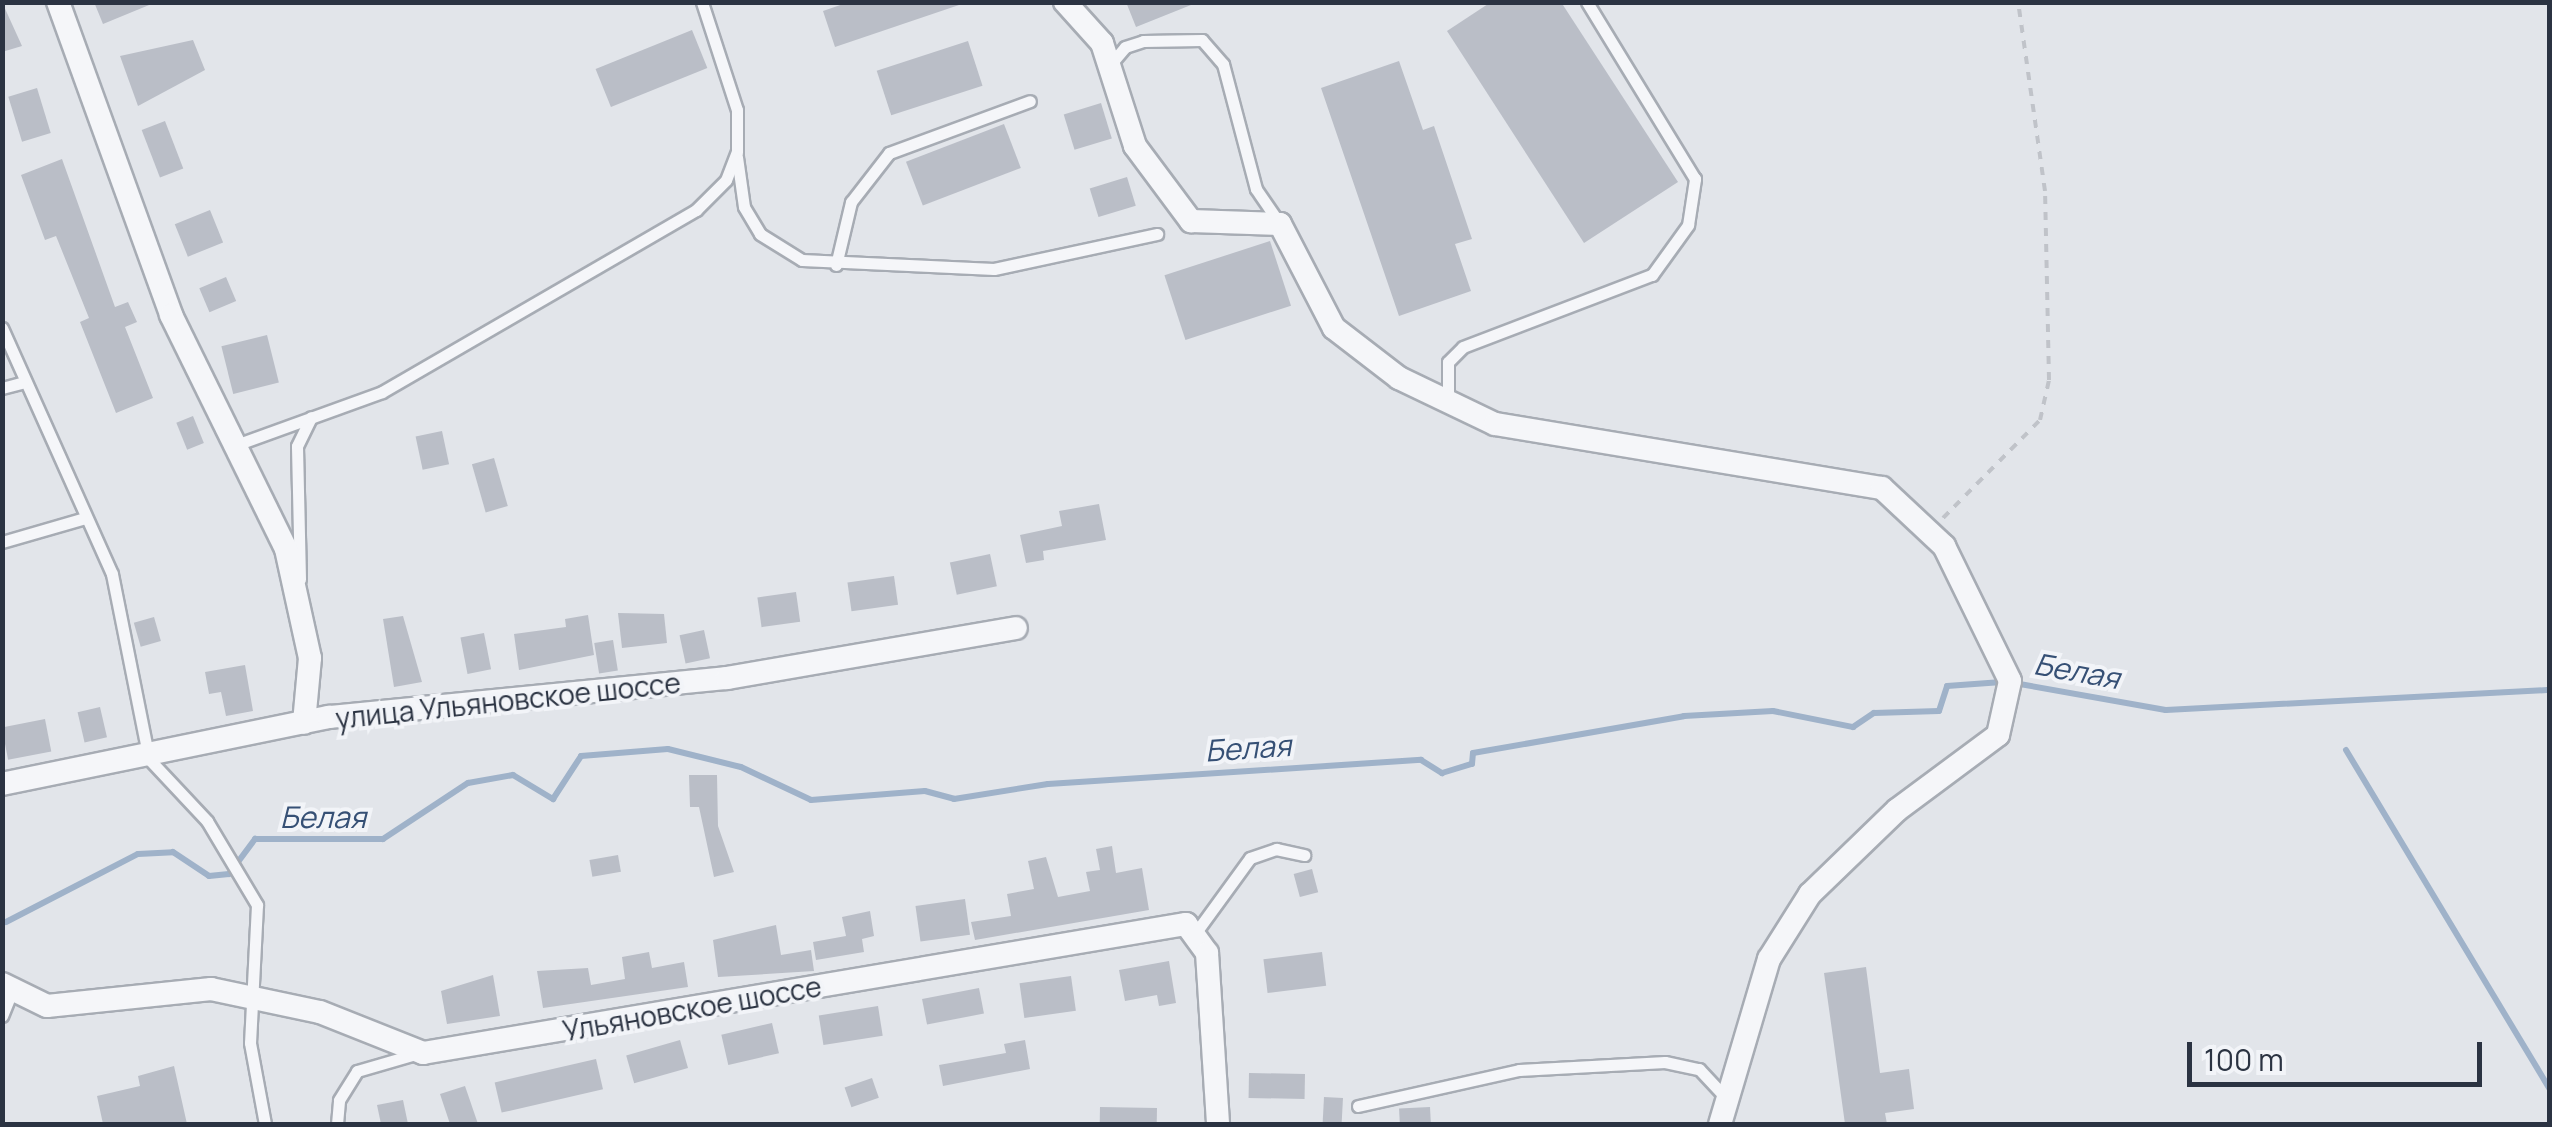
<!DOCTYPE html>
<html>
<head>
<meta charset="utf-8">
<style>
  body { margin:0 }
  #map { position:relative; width:2552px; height:1127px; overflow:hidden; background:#e2e5ea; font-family:Manrope,sans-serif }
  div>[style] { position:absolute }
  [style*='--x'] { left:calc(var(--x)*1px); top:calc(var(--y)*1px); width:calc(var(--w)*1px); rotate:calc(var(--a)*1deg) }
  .stream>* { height:6px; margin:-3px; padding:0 3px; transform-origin:3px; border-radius:3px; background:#9fb2c9 }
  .building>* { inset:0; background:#babec7; transform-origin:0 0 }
  .path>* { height:4px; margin-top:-2px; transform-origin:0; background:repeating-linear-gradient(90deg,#c0c3c9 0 8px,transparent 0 16px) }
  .roads { filter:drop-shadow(2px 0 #a7acb4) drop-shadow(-2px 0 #a7acb4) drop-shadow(0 2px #a7acb4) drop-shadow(0 -2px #a7acb4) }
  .service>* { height:11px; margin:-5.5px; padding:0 5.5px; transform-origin:5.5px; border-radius:5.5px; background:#f5f6f9 }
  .minor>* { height:22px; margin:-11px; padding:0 11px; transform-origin:11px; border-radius:11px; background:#f5f6f9 }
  span { translate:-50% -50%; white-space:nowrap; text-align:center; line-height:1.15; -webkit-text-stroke:8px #f2f4f8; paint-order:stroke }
  .street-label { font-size:28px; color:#2b3342 }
  .water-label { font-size:30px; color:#365075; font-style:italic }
  .frame { position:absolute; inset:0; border:5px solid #2b3342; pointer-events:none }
  .scale { position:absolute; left:2187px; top:1042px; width:295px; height:45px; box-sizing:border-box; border:5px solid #2b3342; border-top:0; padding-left:12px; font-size:30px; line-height:35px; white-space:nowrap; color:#2b3342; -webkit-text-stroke:8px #f2f4f8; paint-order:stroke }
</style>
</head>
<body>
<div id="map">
  <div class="stream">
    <div style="--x:2014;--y:683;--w:154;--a:10.1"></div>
    <div style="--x:2166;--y:710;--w:385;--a:-3"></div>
    <div style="--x:2346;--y:750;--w:396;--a:59"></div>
    <div style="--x:6;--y:922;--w:148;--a:-27.3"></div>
    <div style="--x:138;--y:854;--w:35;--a:-3"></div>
    <div style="--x:173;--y:852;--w:43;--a:33.7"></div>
    <div style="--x:209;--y:876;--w:20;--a:-6"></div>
    <div style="--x:229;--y:874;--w:44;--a:-53.4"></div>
    <div style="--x:255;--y:839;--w:128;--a:0"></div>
    <div style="--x:383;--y:839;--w:102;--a:-33.4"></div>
    <div style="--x:468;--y:783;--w:46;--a:-10.1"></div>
    <div style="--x:513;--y:775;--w:47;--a:31"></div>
    <div style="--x:553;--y:799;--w:51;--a:-56.9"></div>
    <div style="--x:581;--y:756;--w:87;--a:-4.6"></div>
    <div style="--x:668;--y:749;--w:75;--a:13.9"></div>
    <div style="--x:741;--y:767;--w:77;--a:25.2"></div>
    <div style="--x:811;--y:800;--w:114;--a:-4.5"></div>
    <div style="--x:925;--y:791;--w:30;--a:15"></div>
    <div style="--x:954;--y:799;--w:95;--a:-9.1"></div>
    <div style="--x:1048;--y:784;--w:374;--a:-3.7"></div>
    <div style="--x:1421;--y:760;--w:25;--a:32"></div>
    <div style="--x:1442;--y:773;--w:31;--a:-17"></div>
    <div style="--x:1472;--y:764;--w:11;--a:-85"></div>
    <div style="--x:1473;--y:753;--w:214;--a:-9.9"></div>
    <div style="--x:1684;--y:716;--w:89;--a:-3.2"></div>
    <div style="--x:1773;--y:711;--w:82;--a:11.3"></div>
    <div style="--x:1853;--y:727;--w:25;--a:-34"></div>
    <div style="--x:1874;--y:713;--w:65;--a:-1.8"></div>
    <div style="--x:1939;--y:711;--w:26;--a:-72"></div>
    <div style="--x:1947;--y:686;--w:55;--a:-4.2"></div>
  </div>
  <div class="building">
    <div style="clip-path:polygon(2px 2px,22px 46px,2px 52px)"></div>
    <div style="clip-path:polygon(94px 2px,154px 2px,154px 3px,103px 24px)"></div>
    <div style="clip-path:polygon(849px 2px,959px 2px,959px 5px,835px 47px,823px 11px)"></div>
    <div style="clip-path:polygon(1126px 2px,1196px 2px,1196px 3px,1136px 27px)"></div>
    <div style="clip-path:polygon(1491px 2px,1561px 2px,1678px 182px,1584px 243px,1447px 31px)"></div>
    <div style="left:692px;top:30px;width:41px;height:104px;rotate:68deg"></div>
    <div style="clip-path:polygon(193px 40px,205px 70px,138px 106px,120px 56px)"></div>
    <div style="left:968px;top:41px;width:47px;height:96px;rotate:72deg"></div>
    <div style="clip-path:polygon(1399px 61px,1423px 130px,1434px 126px,1472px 239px,1455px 244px,1471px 291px,1399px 316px,1321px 88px)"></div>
    <div style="left:37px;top:88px;width:47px;height:30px;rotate:73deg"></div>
    <div style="left:1101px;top:103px;width:37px;height:39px;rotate:73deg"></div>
    <div style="left:165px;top:121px;width:51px;height:25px;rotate:69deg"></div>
    <div style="left:1004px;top:124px;width:47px;height:105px;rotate:69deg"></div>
    <div style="clip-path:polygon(62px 159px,115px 307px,128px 302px,137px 322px,125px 327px,153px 398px,116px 413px,80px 322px,89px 318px,56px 236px,45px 240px,21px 175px)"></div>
    <div style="left:1127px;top:177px;width:30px;height:39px;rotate:73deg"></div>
    <div style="left:210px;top:210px;width:35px;height:38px;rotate:68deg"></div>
    <div style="left:1270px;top:241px;width:68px;height:111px;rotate:72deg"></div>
    <div style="left:226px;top:277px;width:26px;height:29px;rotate:67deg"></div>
    <div style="left:267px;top:335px;width:49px;height:47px;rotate:76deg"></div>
    <div style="left:193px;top:416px;width:29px;height:18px;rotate:68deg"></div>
    <div style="left:442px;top:431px;width:34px;height:27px;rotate:78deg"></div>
    <div style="left:494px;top:458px;width:50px;height:23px;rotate:74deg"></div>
    <div style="clip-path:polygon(1099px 504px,1106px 540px,1043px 551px,1044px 560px,1026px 563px,1020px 535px,1062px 526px,1059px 511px)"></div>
    <div style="left:990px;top:554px;width:33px;height:41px;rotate:78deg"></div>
    <div style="left:894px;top:576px;width:29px;height:47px;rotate:82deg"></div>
    <div style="left:796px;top:592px;width:30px;height:39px;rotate:82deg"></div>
    <div style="clip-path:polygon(618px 613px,664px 614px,667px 643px,622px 648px)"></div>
    <div style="clip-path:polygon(588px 615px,594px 655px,519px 670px,514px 634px,566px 627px,565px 619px)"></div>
    <div style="clip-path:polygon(403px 616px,422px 682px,394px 687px,383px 619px)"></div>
    <div style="left:154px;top:617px;width:25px;height:21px;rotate:74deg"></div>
    <div style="left:704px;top:630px;width:29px;height:25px;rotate:78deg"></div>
    <div style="left:484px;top:633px;width:37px;height:24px;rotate:79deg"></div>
    <div style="left:613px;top:640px;width:31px;height:19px;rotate:81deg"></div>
    <div style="clip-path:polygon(245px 665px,253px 711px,226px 716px,221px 692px,209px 694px,205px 672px)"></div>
    <div style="left:100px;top:707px;width:31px;height:23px;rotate:77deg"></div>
    <div style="left:45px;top:719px;width:33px;height:44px;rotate:79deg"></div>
    <div style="clip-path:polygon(689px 775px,717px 775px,718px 826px,734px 872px,714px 877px,699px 807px,690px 807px)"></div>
    <div style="clip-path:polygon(1112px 846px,1116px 873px,1142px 868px,1149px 910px,975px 940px,971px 922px,1011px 916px,1007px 894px,1034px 889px,1028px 861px,1046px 857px,1058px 897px,1090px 891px,1086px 872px,1100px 870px,1096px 849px)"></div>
    <div style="left:618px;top:855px;width:17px;height:29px;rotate:80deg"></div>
    <div style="left:1312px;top:869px;width:24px;height:19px;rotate:75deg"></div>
    <div style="left:965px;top:899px;width:36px;height:50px;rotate:82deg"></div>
    <div style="clip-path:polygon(870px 911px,874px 936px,862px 939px,864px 952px,816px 960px,813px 942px,846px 936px,842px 917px)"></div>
    <div style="clip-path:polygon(776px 925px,781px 955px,811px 950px,814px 971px,718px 977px,713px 940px)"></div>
    <div style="clip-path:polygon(649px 952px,652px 968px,684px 962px,688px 987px,543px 1008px,537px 971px,588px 968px,591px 985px,625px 979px,622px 957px)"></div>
    <div style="left:1322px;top:952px;width:34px;height:59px;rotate:83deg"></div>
    <div style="clip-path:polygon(1169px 961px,1176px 1003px,1159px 1006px,1157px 995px,1125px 1001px,1119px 970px)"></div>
    <div style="clip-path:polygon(1866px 967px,1880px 1073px,1909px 1069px,1914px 1109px,1885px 1113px,1887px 1124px,1845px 1124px,1824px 973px)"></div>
    <div style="clip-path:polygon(493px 975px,500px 1016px,447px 1024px,441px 991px)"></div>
    <div style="left:1071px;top:976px;width:35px;height:52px;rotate:82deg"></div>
    <div style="left:979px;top:988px;width:26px;height:58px;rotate:79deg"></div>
    <div style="left:878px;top:1006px;width:30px;height:60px;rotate:81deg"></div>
    <div style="left:772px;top:1023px;width:31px;height:52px;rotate:77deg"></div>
    <div style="left:680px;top:1040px;width:29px;height:56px;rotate:74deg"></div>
    <div style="clip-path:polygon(1025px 1040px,1030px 1069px,943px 1086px,939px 1065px,1006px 1053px,1004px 1044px)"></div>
    <div style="left:596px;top:1059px;width:31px;height:104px;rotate:77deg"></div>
    <div style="clip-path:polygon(174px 1066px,187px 1124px,103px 1124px,97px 1096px,140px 1086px,138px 1076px)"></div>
    <div style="left:1249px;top:1073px;width:56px;height:25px;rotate:1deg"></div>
    <div style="left:872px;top:1078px;width:21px;height:29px;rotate:71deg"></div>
    <div style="clip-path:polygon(465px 1086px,478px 1124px,450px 1124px,440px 1094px)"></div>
    <div style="left:1324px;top:1097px;width:19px;height:27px;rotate:3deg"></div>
    <div style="clip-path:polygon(403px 1100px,408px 1124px,381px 1124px,377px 1105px)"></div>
    <div style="left:1100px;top:1107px;width:57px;height:17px;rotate:1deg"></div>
    <div style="left:1430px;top:1107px;width:17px;height:31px;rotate:87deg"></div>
  </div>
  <div class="path">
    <div style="--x:1943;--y:518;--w:138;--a:-45.3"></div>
    <div style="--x:2040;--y:420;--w:41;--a:-77.3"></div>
    <div style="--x:2049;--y:380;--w:189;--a:-91.2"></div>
    <div style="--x:2045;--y:191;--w:191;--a:-98.1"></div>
  </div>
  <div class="roads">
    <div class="service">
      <div style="--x:1110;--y:65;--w:23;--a:-50"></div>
      <div style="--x:1125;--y:47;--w:19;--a:-18"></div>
      <div style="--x:1143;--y:41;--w:59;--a:-1"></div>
      <div style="--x:1202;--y:40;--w:32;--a:49"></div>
      <div style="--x:1223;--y:64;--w:129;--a:75.2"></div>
      <div style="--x:1256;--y:189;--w:42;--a:55.6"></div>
      <div style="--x:737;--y:157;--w:50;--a:82"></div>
      <div style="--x:744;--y:207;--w:31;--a:59"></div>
      <div style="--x:760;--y:234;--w:49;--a:31.8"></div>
      <div style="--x:802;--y:260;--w:192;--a:2.7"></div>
      <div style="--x:994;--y:269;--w:167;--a:-12.1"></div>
      <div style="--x:836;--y:265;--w:65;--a:-76.6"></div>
      <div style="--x:851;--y:202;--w:62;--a:-52.2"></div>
      <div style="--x:889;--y:153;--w:150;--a:-20.2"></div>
      <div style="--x:2;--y:328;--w:269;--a:65.9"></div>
      <div style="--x:112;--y:574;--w:189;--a:78.7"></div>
      <div style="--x:149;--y:759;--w:85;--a:46.9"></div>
      <div style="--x:207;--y:821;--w:98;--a:59.2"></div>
      <div style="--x:257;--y:905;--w:138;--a:92.9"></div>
      <div style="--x:250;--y:1043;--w:82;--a:79.5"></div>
      <div style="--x:2;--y:388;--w:20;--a:-15"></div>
      <div style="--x:1448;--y:401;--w:39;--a:-90"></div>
      <div style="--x:1448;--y:362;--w:21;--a:-45"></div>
      <div style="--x:1463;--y:347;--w:202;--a:-20.9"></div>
      <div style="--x:1652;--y:275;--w:62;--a:-54.2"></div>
      <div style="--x:1688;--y:225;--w:47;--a:-81.3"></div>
      <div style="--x:1695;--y:179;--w:207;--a:-121.4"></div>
      <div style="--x:233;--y:446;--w:158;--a:-19.9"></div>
      <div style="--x:382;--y:392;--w:363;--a:-30.1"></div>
      <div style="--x:696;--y:210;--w:42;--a:-45"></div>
      <div style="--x:726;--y:180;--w:30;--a:-69"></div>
      <div style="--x:737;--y:152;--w:42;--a:-90"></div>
      <div style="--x:737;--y:110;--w:114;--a:-108"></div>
      <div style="--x:2;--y:542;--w:86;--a:-16.1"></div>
      <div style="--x:300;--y:579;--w:133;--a:-91.3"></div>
      <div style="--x:297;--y:446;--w:32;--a:-64"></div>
      <div style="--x:1194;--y:935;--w:95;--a:-54"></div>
      <div style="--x:1250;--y:858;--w:28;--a:-19"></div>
      <div style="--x:1276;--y:849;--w:29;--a:12"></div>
      <div style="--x:2;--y:1016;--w:29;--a:-68"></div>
      <div style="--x:1358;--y:1106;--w:165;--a:-12.6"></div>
      <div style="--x:1519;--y:1070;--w:146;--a:-3.1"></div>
      <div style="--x:1665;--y:1062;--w:35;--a:12"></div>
      <div style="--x:1699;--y:1069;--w:38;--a:47"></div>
      <div style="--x:337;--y:1124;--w:24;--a:-85"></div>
      <div style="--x:339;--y:1100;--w:34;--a:-58"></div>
      <div style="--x:357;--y:1071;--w:61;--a:-16.1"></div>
    </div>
    <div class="minor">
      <div style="--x:58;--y:2;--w:333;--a:70.1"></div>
      <div style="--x:171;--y:315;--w:261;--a:63.8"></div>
      <div style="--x:286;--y:549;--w:112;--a:77.6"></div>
      <div style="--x:310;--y:658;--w:65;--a:95.3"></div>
      <div style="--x:1065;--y:2;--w:55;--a:47.9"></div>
      <div style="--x:1102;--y:43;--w:108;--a:72.2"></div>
      <div style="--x:1135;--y:146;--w:94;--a:53.3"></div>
      <div style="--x:1191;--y:221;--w:89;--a:1.9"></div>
      <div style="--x:1280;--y:224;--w:117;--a:62.6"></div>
      <div style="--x:1334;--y:328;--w:82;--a:37.6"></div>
      <div style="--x:1399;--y:378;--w:106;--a:25.6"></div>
      <div style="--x:1495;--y:424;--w:392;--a:9.4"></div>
      <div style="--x:1882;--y:488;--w:85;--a:43.1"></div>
      <div style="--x:1944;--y:546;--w:150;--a:63.9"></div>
      <div style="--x:2010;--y:681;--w:55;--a:102.5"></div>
      <div style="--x:1998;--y:735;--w:126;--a:143.4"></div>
      <div style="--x:1897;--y:810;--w:121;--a:136"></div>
      <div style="--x:1810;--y:894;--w:77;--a:122.2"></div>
      <div style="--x:1769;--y:959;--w:172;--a:106.5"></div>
      <div style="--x:2;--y:784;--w:334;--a:-11.6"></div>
      <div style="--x:329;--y:717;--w:400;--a:-5.6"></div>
      <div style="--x:727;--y:678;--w:293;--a:-9.8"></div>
      <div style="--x:2;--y:984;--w:50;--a:26.1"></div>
      <div style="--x:47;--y:1006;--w:165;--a:-5.9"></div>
      <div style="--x:211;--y:989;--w:111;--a:11.9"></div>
      <div style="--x:320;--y:1012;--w:111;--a:21.7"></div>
      <div style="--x:423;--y:1053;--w:774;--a:-9.6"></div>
      <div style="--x:1186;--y:924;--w:36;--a:54"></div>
      <div style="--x:1207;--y:953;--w:171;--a:86.3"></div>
    </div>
  </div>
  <div class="street-label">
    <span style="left:508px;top:700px;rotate:-6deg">улица Ульяновское шоссе</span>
    <span style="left:692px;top:1008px;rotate:-10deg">Ульяновское шоссе</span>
  </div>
  <div class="water-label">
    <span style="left:2077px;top:671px;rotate:10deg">Белая</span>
    <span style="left:1248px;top:748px;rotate:-4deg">Белая</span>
    <span style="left:323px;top:817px">Белая</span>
  </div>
  <div class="frame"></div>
  <div class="scale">100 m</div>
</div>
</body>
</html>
